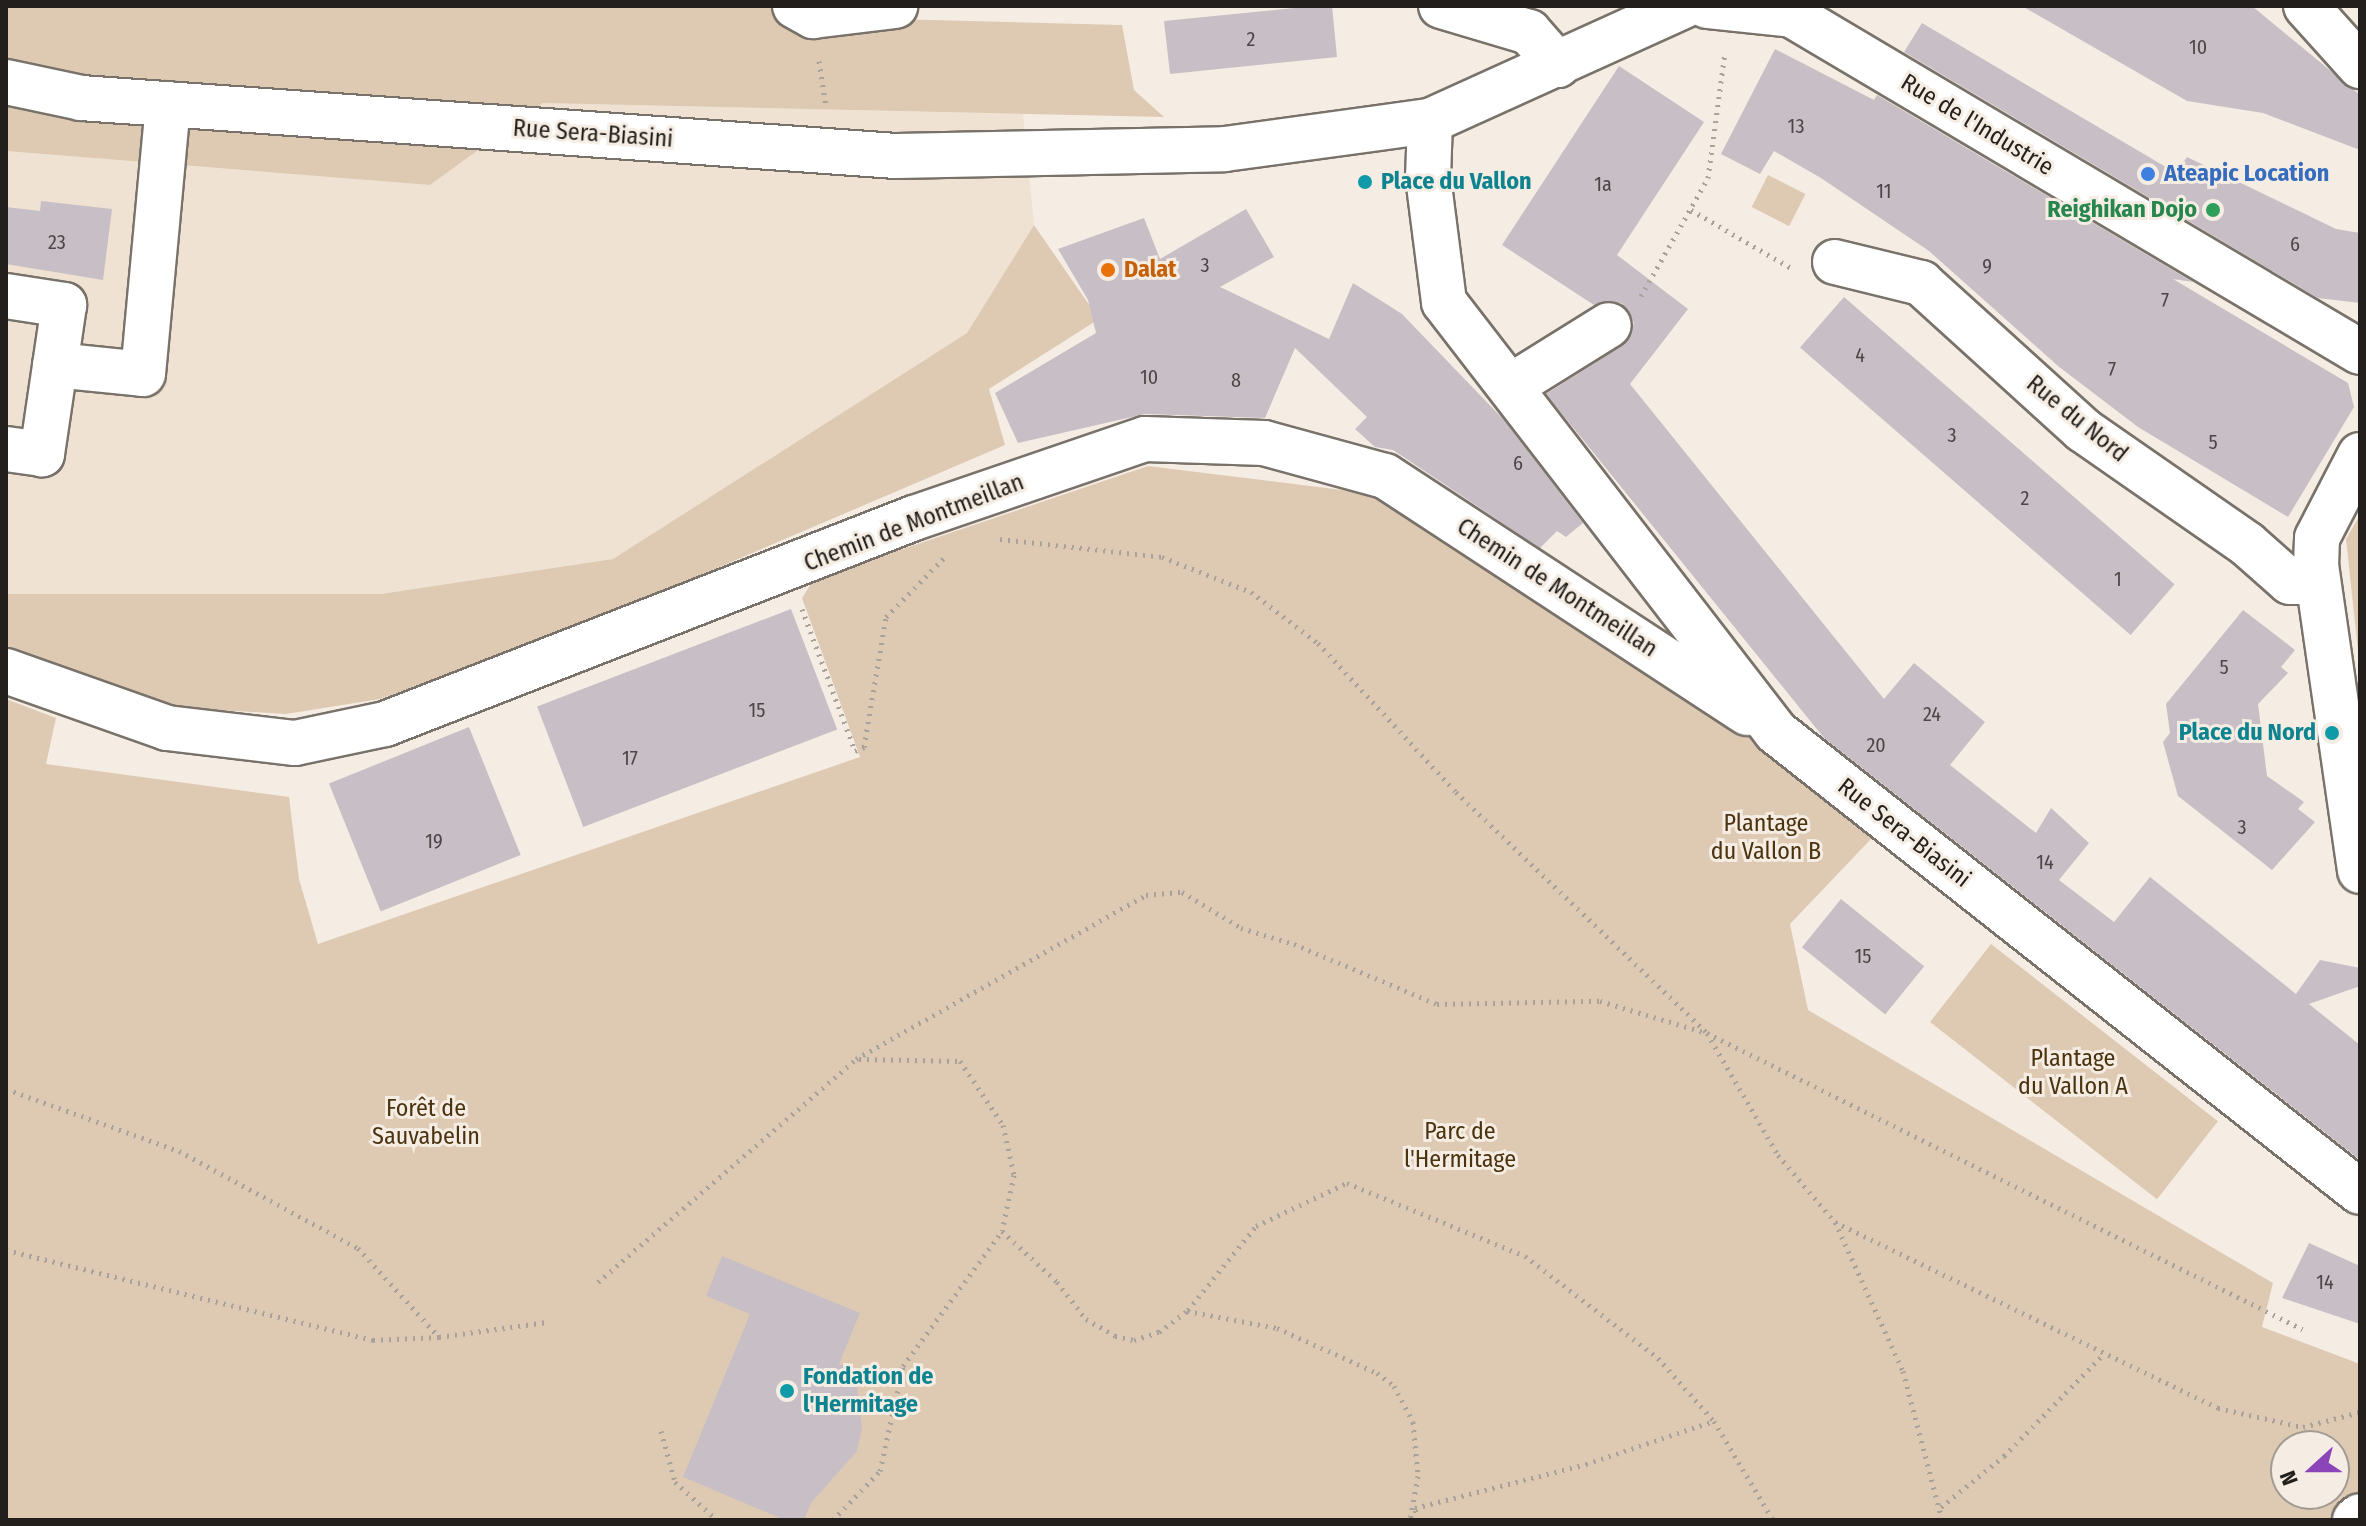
<!DOCTYPE html>
<html>
<head>
<meta charset="utf-8">
<style>
  body { margin:0 }
  #map { position:relative; width:2366px; height:1526px; overflow:hidden; background:#f5ede3; font-family:"Fira Sans Condensed",sans-serif }
  div>[style] { position:absolute }
  [style*='--x'] { left:calc(var(--x)*1px); top:calc(var(--y)*1px); width:calc(var(--w)*1px); rotate:calc(var(--a)*1deg) }
  .built>* { inset:0; background:#efe2d2 }
  .green>* { inset:0; background:#decab3; transform-origin:0 0 }
  .building>* { inset:0; background:#c8bec5; transform-origin:0 0 }
  .path>* { height:5px; margin-top:-2.5px; transform-origin:0; background:repeating-linear-gradient(90deg,#a8a29b 0 2px,transparent 0 8px) }
  .roads { filter:drop-shadow(2px 0 #79726a) drop-shadow(-2px 0 #79726a) drop-shadow(0 2px #79726a) drop-shadow(0 -2px #79726a) }
  .minor>* { height:44px; margin:-22px; padding:0 22px; transform-origin:22px; border-radius:22px; background:#fff }
  .dots>* { width:22px; height:22px; translate:-50% -50%; box-sizing:border-box; border:4px solid #f5ede3; border-radius:50% }
  span { translate:-50% -50%; white-space:nowrap; text-align:center; line-height:1.15; -webkit-text-stroke:6px #f5ede3; paint-order:stroke }
  .number-label { font-size:20px; color:#4c4746 }
  .number-label span { -webkit-text-stroke-width:0 }
  .street-label { font-size:24px; color:#221f1c }
  .shop-label { font-size:24px; color:#366cbe; font-weight:700 }
  .left { translate:0 -50%; text-align:left }
  .culture-label { font-size:24px; color:#0d838f; font-weight:700 }
  .right { translate:-100% -50%; text-align:right }
  .leisure-label { font-size:24px; color:#27864d; font-weight:700 }
  .food-label { font-size:24px; color:#c56008; font-weight:700 }
  .park-label { font-size:24px; color:#4c330f }
  .frame { position:absolute; inset:0; border:8px solid #221f1c; pointer-events:none }
  .north { position:absolute; left:2270px; top:1430px; width:80px; height:80px; box-sizing:border-box; background:#f5ede3; border:2px solid #a19b93; border-radius:50%; rotate:249deg; font-size:22px; font-weight:700; line-height:32px; text-align:center; color:#221f1c }
  .north::after { content:''; display:block; margin:auto; width:28px; height:36px; background:#8c45b9; clip-path:polygon(50% 0,100% 100%,50% 72%,0 100%) }
</style>
</head>
<body>
<div id="map">
  <div class="built">
    <div style="clip-path:polygon(543px 103px,1023px 114px,1034px 225px,967px 333px,613px 559px,381px 594px,6px 594px,6px 151px,430px 185px)"></div>
  </div>
  <div class="green">
    <div style="clip-path:polygon(6px 6px,771px 6px,779px 16px,1122px 25px,1134px 90px,1164px 117px,543px 103px,430px 185px,6px 151px)"></div>
    <div style="left:1768px;top:175px;width:42px;height:36px;rotate:27deg"></div>
    <div style="clip-path:polygon(1034px 225px,1099px 319px,989px 389px,1005px 445px,600px 618px,380px 699px,286px 714px,185px 708px,69px 675px,6px 647px,6px 594px,381px 594px,613px 559px,967px 333px)"></div>
    <div style="clip-path:polygon(evenodd,1148px 466px,1390px 496px,1751px 730px,1872px 838px,1790px 924px,1808px 1010px,2273px 1283px,2262px 1327px,2360px 1364px,2360px 1497px,2330px 1520px,6px 1520px,6px 699px,56px 718px,46px 764px,289px 797px,299px 879px,318px 944px,860px 757px,802px 598px,814px 579px,1148px 466px,2286px 1446px,2334px 1446px,2334px 1494px,2286px 1494px,2286px 1446px)"></div>
    <div style="clip-path:polygon(2360px 515px,2360px 669px,2346px 539px)"></div>
    <div style="left:1991px;top:944px;width:288px;height:99px;rotate:38deg"></div>
  </div>
  <div class="building">
    <div style="clip-path:polygon(1315px 6px,1332px 6px,1337px 57px,1170px 74px,1164px 21px)"></div>
    <div style="clip-path:polygon(2022px 6px,2252px 6px,2360px 95px,2360px 150px,2263px 113px,2187px 101px)"></div>
    <div style="clip-path:polygon(1922px 23px,2176px 173px,2187px 157px,2336px 229px,2360px 233px,2360px 303px,2318px 298px,1904px 52px)"></div>
    <div style="clip-path:polygon(1775px 49px,1874px 100px,1877px 95px,2193px 282px,2173px 279px,2348px 383px,2354px 407px,2288px 517px,2138px 427px,2058px 366px,1929px 251px,1821px 178px,1774px 151px,1760px 174px,1721px 154px)"></div>
    <div style="clip-path:polygon(1619px 66px,1704px 122px,1617px 255px,1688px 309px,1630px 384px,1884px 699px,1914px 663px,1985px 722px,1950px 765px,2036px 833px,2051px 808px,2089px 843px,2059px 880px,2114px 922px,2150px 877px,2296px 994px,2320px 960px,2360px 968px,2360px 986px,2309px 1004px,2360px 1045px,2360px 1160px,1824px 738px,1546px 394px,1622px 346px,1634px 323px,1621px 303px,1594px 305px,1502px 245px)"></div>
    <div style="clip-path:polygon(41px 201px,112px 209px,103px 280px,6px 264px,6px 207px,40px 211px)"></div>
    <div style="clip-path:polygon(1246px 209px,1274px 257px,1220px 287px,1329px 339px,1353px 283px,1402px 314px,1503px 419px,1583px 523px,1566px 537px,1557px 531px,1540px 548px,1393px 450px,1375px 447px,1355px 429px,1367px 417px,1295px 348px,1265px 418px,1145px 414px,1018px 443px,995px 393px,1096px 333px,1088px 300px,1058px 249px,1144px 218px,1160px 259px)"></div>
    <div style="left:1844px;top:297px;width:438px;height:67px;rotate:41deg"></div>
    <div style="left:791px;top:609px;width:129px;height:272px;rotate:69deg"></div>
    <div style="clip-path:polygon(2243px 610px,2295px 650px,2281px 667px,2288px 673px,2258px 704px,2267px 776px,2304px 802px,2298px 809px,2315px 822px,2272px 870px,2178px 796px,2163px 742px,2170px 733px,2166px 704px)"></div>
    <div style="left:469px;top:727px;width:138px;height:151px;rotate:68deg"></div>
    <div style="left:1841px;top:899px;width:107px;height:62px;rotate:39deg"></div>
    <div style="clip-path:polygon(2309px 1243px,2360px 1266px,2360px 1324px,2282px 1298px)"></div>
    <div style="clip-path:polygon(722px 1256px,860px 1313px,839px 1364px,862px 1374px,857px 1387px,862px 1428px,857px 1451px,811px 1503px,804px 1520px,785px 1520px,683px 1477px,750px 1314px,706px 1296px)"></div>
  </div>
  <div class="path">
    <div style="--x:819;--y:61;--w:46;--a:81.2"></div>
    <div style="--x:1691;--y:210;--w:116;--a:30.1"></div>
    <div style="--x:1641;--y:296;--w:136;--a:-60.4"></div>
    <div style="--x:1708;--y:178;--w:126;--a:-82.3"></div>
    <div style="--x:1000;--y:539;--w:163;--a:6.3"></div>
    <div style="--x:1162;--y:557;--w:96;--a:21.5"></div>
    <div style="--x:1251;--y:592;--w:84;--a:37.3"></div>
    <div style="--x:1318;--y:643;--w:203;--a:47.2"></div>
    <div style="--x:1456;--y:792;--w:348;--a:43.8"></div>
    <div style="--x:1707;--y:1033;--w:141;--a:59.8"></div>
    <div style="--x:1778;--y:1155;--w:88;--a:49.6"></div>
    <div style="--x:1835;--y:1222;--w:426;--a:25.9"></div>
    <div style="--x:2218;--y:1408;--w:87;--a:12.6"></div>
    <div style="--x:2303;--y:1427;--w:59;--a:-14.7"></div>
    <div style="--x:802;--y:609;--w:152;--a:69.5"></div>
    <div style="--x:855;--y:751;--w:10;--a:-24"></div>
    <div style="--x:864;--y:747;--w:132;--a:-80.4"></div>
    <div style="--x:886;--y:617;--w:84;--a:-45.5"></div>
    <div style="--x:859;--y:1059;--w:101;--a:1.1"></div>
    <div style="--x:960;--y:1061;--w:77;--a:56.1"></div>
    <div style="--x:1003;--y:1125;--w:51;--a:77.6"></div>
    <div style="--x:1014;--y:1175;--w:57;--a:102.1"></div>
    <div style="--x:6;--y:1089;--w:184;--a:19.7"></div>
    <div style="--x:179;--y:1151;--w:204;--a:28.5"></div>
    <div style="--x:358;--y:1248;--w:120;--a:47.7"></div>
    <div style="--x:1835;--y:1222;--w:164;--a:65.5"></div>
    <div style="--x:1903;--y:1371;--w:154;--a:75.3"></div>
    <div style="--x:6;--y:1250;--w:378;--a:13.8"></div>
    <div style="--x:373;--y:1340;--w:66;--a:-2.6"></div>
    <div style="--x:439;--y:1337;--w:109;--a:-7.9"></div>
    <div style="--x:598;--y:1282;--w:341;--a:-40.8"></div>
    <div style="--x:856;--y:1059;--w:333;--a:-29.5"></div>
    <div style="--x:1146;--y:895;--w:36;--a:-5"></div>
    <div style="--x:1182;--y:892;--w:69;--a:31.4"></div>
    <div style="--x:1241;--y:928;--w:55;--a:16.8"></div>
    <div style="--x:1294;--y:944;--w:155;--a:22.8"></div>
    <div style="--x:1437;--y:1004;--w:163;--a:-1.1"></div>
    <div style="--x:1600;--y:1001;--w:112;--a:16.7"></div>
    <div style="--x:1707;--y:1033;--w:665;--a:26.45"></div>
    <div style="--x:1188;--y:1310;--w:108;--a:-51"></div>
    <div style="--x:1256;--y:1226;--w:101;--a:-25.3"></div>
    <div style="--x:1347;--y:1183;--w:192;--a:22.3"></div>
    <div style="--x:1525;--y:1256;--w:168;--a:37.5"></div>
    <div style="--x:1658;--y:1358;--w:84;--a:48.4"></div>
    <div style="--x:1714;--y:1421;--w:115;--a:59.2"></div>
    <div style="--x:661;--y:1431;--w:53;--a:74.6"></div>
    <div style="--x:675;--y:1482;--w:57;--a:42.1"></div>
    <div style="--x:1941;--y:1507;--w:81;--a:-39"></div>
    <div style="--x:2004;--y:1456;--w:144;--a:-45.6"></div>
    <div style="--x:833;--y:1520;--w:68;--a:-46.2"></div>
    <div style="--x:880;--y:1471;--w:107;--a:-77.6"></div>
    <div style="--x:903;--y:1366;--w:167;--a:-53.7"></div>
    <div style="--x:1002;--y:1231;--w:75;--a:42.8"></div>
    <div style="--x:1057;--y:1282;--w:47;--a:51.9"></div>
    <div style="--x:1086;--y:1319;--w:34;--a:30"></div>
    <div style="--x:1115;--y:1336;--w:19;--a:12"></div>
    <div style="--x:1134;--y:1340;--w:26;--a:-18"></div>
    <div style="--x:1159;--y:1332;--w:35;--a:-37"></div>
    <div style="--x:1187;--y:1311;--w:92;--a:10.7"></div>
    <div style="--x:1277;--y:1328;--w:110;--a:24.2"></div>
    <div style="--x:1377;--y:1373;--w:21;--a:37"></div>
    <div style="--x:1394;--y:1386;--w:41;--a:62.2"></div>
    <div style="--x:1413;--y:1422;--w:54;--a:84.7"></div>
    <div style="--x:1418;--y:1476;--w:45;--a:100.3"></div>
    <div style="--x:1417;--y:1520;--w:12;--a:-99"></div>
    <div style="--x:1415;--y:1508;--w:177;--a:-14.4"></div>
    <div style="--x:1586;--y:1464;--w:135;--a:-18.6"></div>
  </div>
  <div class="roads">
    <div class="minor">
      <div style="--x:795;--y:6;--w:21;--a:29"></div>
      <div style="--x:813;--y:16;--w:83;--a:-7"></div>
      <div style="--x:1441;--y:6;--w:92;--a:16.5"></div>
      <div style="--x:1529;--y:32;--w:44;--a:48.7"></div>
      <div style="--x:1707;--y:6;--w:85;--a:6"></div>
      <div style="--x:1792;--y:15;--w:660;--a:30.68"></div>
      <div style="--x:2306;--y:6;--w:81;--a:48"></div>
      <div style="--x:6;--y:82;--w:77;--a:12"></div>
      <div style="--x:81;--y:98;--w:818;--a:4.07"></div>
      <div style="--x:897;--y:156;--w:328;--a:-1.2"></div>
      <div style="--x:1225;--y:149;--w:207;--a:-7.8"></div>
      <div style="--x:1430;--y:121;--w:56;--a:92"></div>
      <div style="--x:1428;--y:177;--w:126;--a:82.7"></div>
      <div style="--x:1444;--y:302;--w:543;--a:52.33"></div>
      <div style="--x:1776;--y:732;--w:743;--a:38.23"></div>
      <div style="--x:1430;--y:121;--w:279;--a:-24.4"></div>
      <div style="--x:1835;--y:262;--w:89;--a:13.7"></div>
      <div style="--x:1921;--y:283;--w:219;--a:42.2"></div>
      <div style="--x:2083;--y:430;--w:200;--a:34.8"></div>
      <div style="--x:2247;--y:544;--w:57;--a:41.5"></div>
      <div style="--x:2290;--y:582;--w:27;--a:0"></div>
      <div style="--x:6;--y:296;--w:59;--a:8.8"></div>
      <div style="--x:64;--y:305;--w:151;--a:98.4"></div>
      <div style="--x:42;--y:454;--w:36;--a:-172"></div>
      <div style="--x:55;--y:365;--w:88;--a:5.8"></div>
      <div style="--x:143;--y:374;--w:271;--a:-84.7"></div>
      <div style="--x:1511;--y:386;--w:115;--a:-31.9"></div>
      <div style="--x:2360;--y:455;--w:93;--a:117.4"></div>
      <div style="--x:2317;--y:538;--w:27;--a:92"></div>
      <div style="--x:2316;--y:565;--w:309;--a:81.8"></div>
      <div style="--x:6;--y:671;--w:171;--a:19.5"></div>
      <div style="--x:167;--y:728;--w:129;--a:6.7"></div>
      <div style="--x:295;--y:743;--w:92;--a:-11.9"></div>
      <div style="--x:385;--y:724;--w:568;--a:-21.28"></div>
      <div style="--x:914;--y:518;--w:244;--a:-18.9"></div>
      <div style="--x:1145;--y:439;--w:119;--a:1.9"></div>
      <div style="--x:1264;--y:443;--w:125;--a:15.3"></div>
      <div style="--x:1385;--y:476;--w:433;--a:33.2"></div>
      <div style="--x:2355;--y:1520;--w:6;--a:-39"></div>
    </div>
  </div>
  <div class="dots">
    <div style="left:2148px;top:174px;background:#3f7fe0"></div>
    <div style="left:1365px;top:182px;background:#0f9aa8"></div>
    <div style="left:2213px;top:210px;background:#2e9e5b"></div>
    <div style="left:1108px;top:270px;background:#e8710a"></div>
    <div style="left:2332px;top:733px;background:#0f9aa8"></div>
    <div style="left:787px;top:1391px;background:#0f9aa8"></div>
  </div>
  <div class="number-label">
    <span style="left:1251px;top:39px">2</span>
    <span style="left:2198px;top:47px">10</span>
    <span style="left:1796px;top:126px">13</span>
    <span style="left:1603px;top:184px">1a</span>
    <span style="left:1884px;top:191px">11</span>
    <span style="left:57px;top:242px">23</span>
    <span style="left:2295px;top:244px">6</span>
    <span style="left:1205px;top:265px">3</span>
    <span style="left:1987px;top:266px">9</span>
    <span style="left:2165px;top:300px">7</span>
    <span style="left:1860px;top:355px">4</span>
    <span style="left:2112px;top:369px">7</span>
    <span style="left:1149px;top:377px">10</span>
    <span style="left:1236px;top:380px">8</span>
    <span style="left:1952px;top:435px">3</span>
    <span style="left:2213px;top:442px">5</span>
    <span style="left:1518px;top:463px">6</span>
    <span style="left:2025px;top:498px">2</span>
    <span style="left:2118px;top:579px">1</span>
    <span style="left:2224px;top:667px">5</span>
    <span style="left:757px;top:710px">15</span>
    <span style="left:1932px;top:714px">24</span>
    <span style="left:1876px;top:745px">20</span>
    <span style="left:630px;top:758px">17</span>
    <span style="left:2242px;top:827px">3</span>
    <span style="left:434px;top:841px">19</span>
    <span style="left:2045px;top:862px">14</span>
    <span style="left:1863px;top:956px">15</span>
    <span style="left:2325px;top:1282px">14</span>
  </div>
  <div class="street-label">
    <span style="left:1977px;top:125px;rotate:31deg">Rue de l'Industrie</span>
    <span style="left:593px;top:134px;rotate:4deg">Rue Sera-Biasini</span>
    <span style="left:2077px;top:419px;rotate:39deg">Rue du Nord</span>
    <span style="left:914px;top:523px;rotate:-21deg">Chemin de Montmeillan</span>
    <span style="left:1557px;top:588px;rotate:33deg">Chemin de Montmeillan</span>
    <span style="left:1904px;top:833px;rotate:38deg">Rue Sera-Biasini</span>
  </div>
  <div class="shop-label">
    <span class="left" style="left:2164px;top:174px">Ateapic Location</span>
  </div>
  <div class="culture-label">
    <span class="left" style="left:1381px;top:182px">Place du Vallon</span>
    <span class="right" style="left:2316px;top:733px">Place du Nord</span>
    <span class="left" style="left:803px;top:1391px">Fondation de<br>l'Hermitage</span>
  </div>
  <div class="leisure-label">
    <span class="right" style="left:2197px;top:210px">Reighikan Dojo</span>
  </div>
  <div class="food-label">
    <span class="left" style="left:1124px;top:270px">Dalat</span>
  </div>
  <div class="park-label">
    <span style="left:1766px;top:838px">Plantage<br>du Vallon B</span>
    <span style="left:2073px;top:1073px">Plantage<br>du Vallon A</span>
    <span style="left:426px;top:1123px">Forêt de<br>Sauvabelin</span>
    <span style="left:1460px;top:1146px">Parc de<br>l'Hermitage</span>
  </div>
  <div class="frame"></div>
  <div class="north">N</div>
</div>
</body>
</html>
